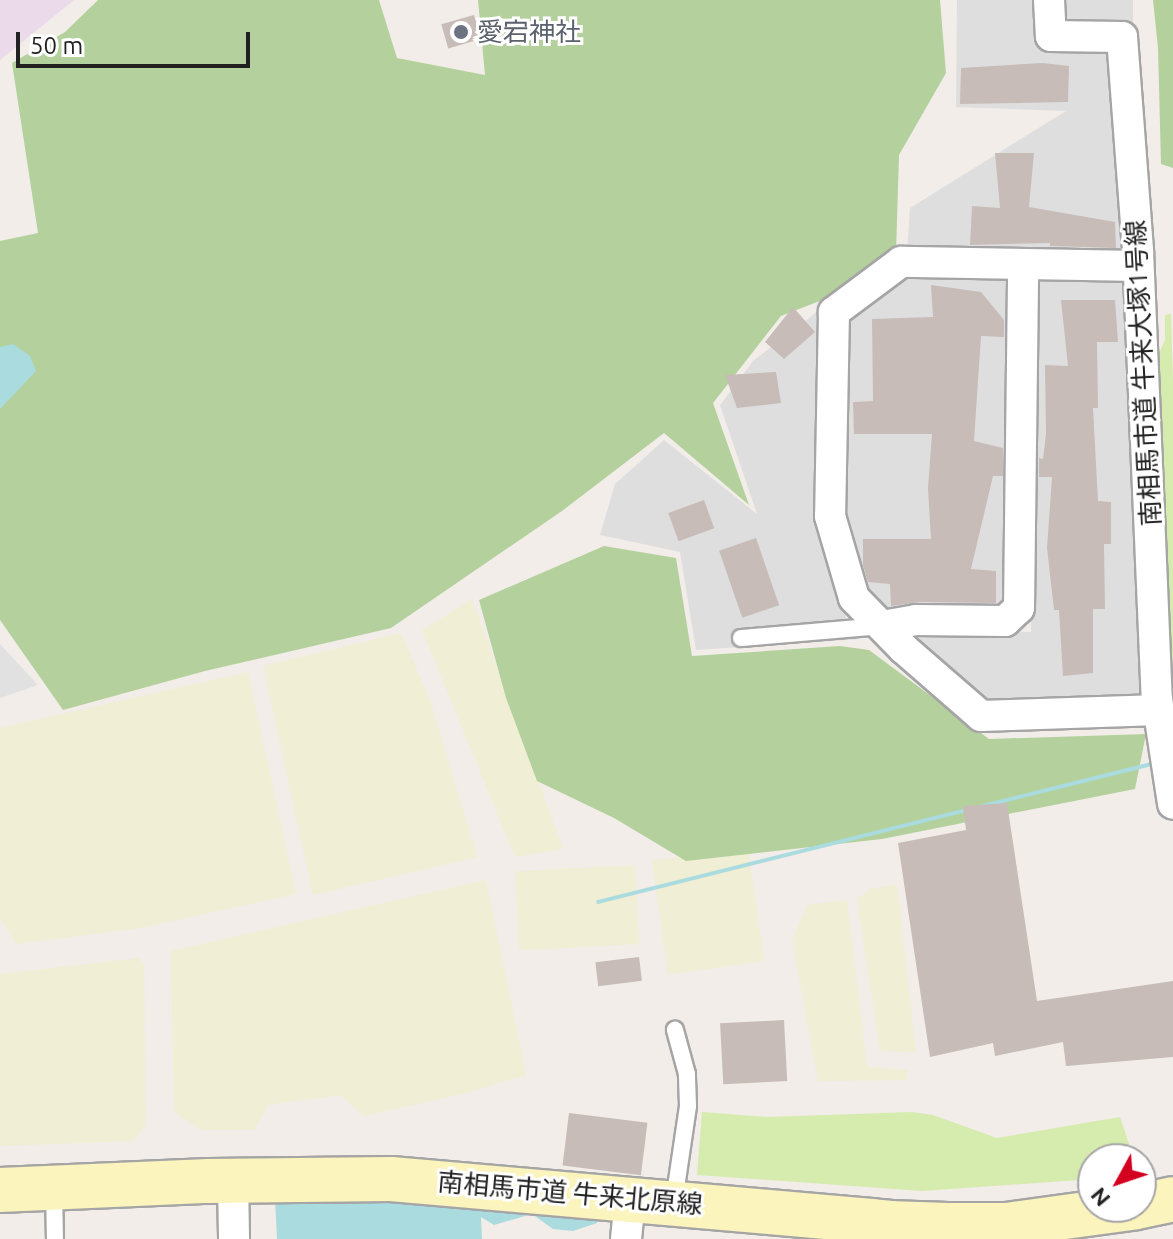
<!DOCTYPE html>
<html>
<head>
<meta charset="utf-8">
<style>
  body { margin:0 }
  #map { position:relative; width:1173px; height:1239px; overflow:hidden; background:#f2ede8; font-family:Ubuntu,"Noto Sans JP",sans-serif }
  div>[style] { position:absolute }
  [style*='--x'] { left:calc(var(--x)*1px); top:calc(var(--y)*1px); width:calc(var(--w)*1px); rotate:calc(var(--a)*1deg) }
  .residential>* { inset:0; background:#dfdedf; transform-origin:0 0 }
  .industrial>* { inset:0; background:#ebdaea }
  .farmland>* { inset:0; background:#f0eed4; transform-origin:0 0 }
  .grass>* { inset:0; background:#d6ebae }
  .forest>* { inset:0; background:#b4d19d }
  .parking>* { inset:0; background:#e1e1e1 }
  .water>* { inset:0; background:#a9dbdf; transform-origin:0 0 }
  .building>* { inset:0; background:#c7bcb7; transform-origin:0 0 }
  .roads { filter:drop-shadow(2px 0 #a5a5a5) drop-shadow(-2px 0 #a5a5a5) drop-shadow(0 2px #a5a5a5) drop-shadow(0 -2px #a5a5a5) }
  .lane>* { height:16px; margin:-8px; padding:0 8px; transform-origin:8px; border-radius:8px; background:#fff }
  .street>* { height:30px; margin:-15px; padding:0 15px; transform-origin:15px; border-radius:15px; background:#fff }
  .secondary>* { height:44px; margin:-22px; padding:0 22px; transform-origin:22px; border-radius:22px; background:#fbf4bd }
  .dots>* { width:22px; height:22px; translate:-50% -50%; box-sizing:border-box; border:4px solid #fff; border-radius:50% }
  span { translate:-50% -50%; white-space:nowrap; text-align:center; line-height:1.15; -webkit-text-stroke:6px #fff; paint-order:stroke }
  .worship-label { font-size:26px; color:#5b616d }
  .left { translate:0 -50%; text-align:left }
  .street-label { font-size:26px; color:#212121 }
  .north { position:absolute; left:1077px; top:1143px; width:80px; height:80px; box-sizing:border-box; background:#fff; border:2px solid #a6a6a6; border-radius:50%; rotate:230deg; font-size:22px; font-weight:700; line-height:32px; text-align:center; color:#212121 }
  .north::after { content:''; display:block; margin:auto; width:28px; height:36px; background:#d30020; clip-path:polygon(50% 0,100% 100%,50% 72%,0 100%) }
  .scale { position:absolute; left:16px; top:32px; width:234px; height:36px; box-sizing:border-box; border:4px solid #212121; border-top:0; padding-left:10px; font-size:24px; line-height:28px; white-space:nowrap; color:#212121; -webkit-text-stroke:6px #fff; paint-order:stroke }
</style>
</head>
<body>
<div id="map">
  <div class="residential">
    <div style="clip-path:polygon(957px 0,1040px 0,1042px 43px,1103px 45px,1112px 62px,1126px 250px,1115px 259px,907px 253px,910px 208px,1066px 111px,956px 107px)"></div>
    <div style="left:1061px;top:0;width:72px;height:27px"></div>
    <div style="clip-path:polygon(901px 272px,1002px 274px,1015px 289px,1009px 600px,995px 615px,879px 609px,863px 596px,841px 512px,845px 315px)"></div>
    <div style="clip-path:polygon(1038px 275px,1118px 278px,1127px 288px,1141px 700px,982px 702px,913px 645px,921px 629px,1031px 632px,1031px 280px)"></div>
    <div style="clip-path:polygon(826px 305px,820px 516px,847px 620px,861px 639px,696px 650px,680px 552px,600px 535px,615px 484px,664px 440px,757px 514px,720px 405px,753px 361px)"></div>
  </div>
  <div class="industrial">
    <div style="clip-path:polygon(0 0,74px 0,0 60px)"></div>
  </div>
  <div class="farmland">
    <div style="clip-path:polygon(472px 599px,563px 849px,515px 857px,422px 630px)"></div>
    <div style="clip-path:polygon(401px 633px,430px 700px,477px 857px,313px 895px,263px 666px)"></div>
    <div style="clip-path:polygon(248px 672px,296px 894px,140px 928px,16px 944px,0 917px,0 728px)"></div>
    <div style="left:748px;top:847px;width:115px;height:97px;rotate:82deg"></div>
    <div style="left:635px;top:865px;width:79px;height:120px;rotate:87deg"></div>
    <div style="clip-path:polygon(486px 880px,526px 1075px,466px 1093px,364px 1116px,341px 1095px,268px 1105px,254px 1130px,201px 1130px,174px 1112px,171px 951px)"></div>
    <div style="clip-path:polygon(897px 885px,916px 1053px,880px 1051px,857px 899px,872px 888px)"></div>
    <div style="clip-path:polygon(847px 900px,867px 1067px,909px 1070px,906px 1080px,818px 1081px,792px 941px,807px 905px)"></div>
    <div style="clip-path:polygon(139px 958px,144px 964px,146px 1125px,133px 1141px,0 1146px,0 974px)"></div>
  </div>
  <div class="grass">
    <div style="clip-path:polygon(1171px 314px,1173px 383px,1173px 706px,1159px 353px,1165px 340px,1165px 315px)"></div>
    <div style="clip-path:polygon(702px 1112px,767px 1117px,912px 1112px,933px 1115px,997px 1138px,1120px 1117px,1134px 1159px,1093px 1159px,1093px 1179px,922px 1191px,697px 1175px)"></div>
  </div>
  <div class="forest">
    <div style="clip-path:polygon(98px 0,379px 0,397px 58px,485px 75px,478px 0,940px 0,946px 73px,899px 155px,896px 253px,848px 290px,781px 316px,713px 403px,749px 505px,664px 433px,562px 511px,391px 628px,205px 671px,63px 710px,0 620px,0 241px,38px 233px,12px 63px,65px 32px)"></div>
    <div style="clip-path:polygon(1153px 0,1173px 0,1173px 168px,1161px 164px,1158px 48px)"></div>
    <div style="clip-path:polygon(604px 546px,676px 558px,692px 656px,840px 646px,869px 650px,989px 739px,1146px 734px,1135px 789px,882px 839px,686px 861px,614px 818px,537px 781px,506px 698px,479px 600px)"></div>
  </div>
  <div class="parking">
    <div style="clip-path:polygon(0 644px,38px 685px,0 698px)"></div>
  </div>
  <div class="water">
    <div style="clip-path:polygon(13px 344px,30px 356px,36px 371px,0 409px,0 347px)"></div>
    <div style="left:1151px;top:762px;width:4px;height:572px;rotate:76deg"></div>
    <div style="clip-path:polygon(329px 1197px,598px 1214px,597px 1223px,573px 1231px,553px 1229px,532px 1214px,494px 1225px,481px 1217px,482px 1239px,277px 1239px,275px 1198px)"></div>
  </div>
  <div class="building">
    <div style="left:474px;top:15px;width:25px;height:34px;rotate:74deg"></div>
    <div style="clip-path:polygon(1042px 63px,1069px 66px,1068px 102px,960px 104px,961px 68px)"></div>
    <div style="clip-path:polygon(995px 153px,1034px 153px,1029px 207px,1115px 222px,1116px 248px,1050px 246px,1050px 243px,970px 245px,972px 206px,1000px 208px)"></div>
    <div style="clip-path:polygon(931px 285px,981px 292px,1004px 320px,1004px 337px,981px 336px,974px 441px,1003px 448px,1003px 476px,993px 476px,971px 569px,996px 571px,996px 603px,920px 602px,891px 606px,890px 584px,868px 582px,863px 565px,863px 539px,931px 539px,928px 488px,932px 434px,854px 434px,853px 402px,873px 401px,872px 319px,933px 317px)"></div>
    <div style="clip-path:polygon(1061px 300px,1115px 300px,1118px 342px,1097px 342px,1098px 408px,1093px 408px,1098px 501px,1111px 502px,1111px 544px,1104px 544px,1105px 609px,1093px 609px,1093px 673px,1063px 676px,1059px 610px,1054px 610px,1047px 548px,1052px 477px,1039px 477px,1039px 458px,1043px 459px,1046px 434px,1045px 365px,1068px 366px)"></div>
    <div style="clip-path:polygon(793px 307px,815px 332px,784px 359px,765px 342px)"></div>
    <div style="clip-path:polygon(776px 372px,781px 403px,737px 408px,725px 375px)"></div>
    <div style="left:704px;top:500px;width:30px;height:38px;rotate:70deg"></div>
    <div style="left:756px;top:538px;width:71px;height:39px;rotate:71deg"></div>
    <div style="clip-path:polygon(1007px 803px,1037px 1001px,1173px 981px,1173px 1057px,1066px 1066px,1063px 1042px,995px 1056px,993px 1043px,930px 1057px,898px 843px,966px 830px,963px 806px)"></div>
    <div style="left:639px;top:957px;width:24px;height:44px;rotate:83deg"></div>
    <div style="left:784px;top:1020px;width:61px;height:64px;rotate:87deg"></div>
    <div style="left:569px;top:1113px;width:79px;height:53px;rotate:7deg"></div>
  </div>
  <div class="roads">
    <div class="lane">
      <div style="--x:741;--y:638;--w:142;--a:-4.9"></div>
      <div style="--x:54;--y:1189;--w:50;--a:88.9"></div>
      <div style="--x:674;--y:1201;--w:96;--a:-81.6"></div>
      <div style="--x:688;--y:1106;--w:32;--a:-92"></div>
      <div style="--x:687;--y:1074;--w:46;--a:-105.3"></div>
    </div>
    <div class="street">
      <div style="--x:1049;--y:0;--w:36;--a:87"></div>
      <div style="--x:1051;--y:36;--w:71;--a:0.8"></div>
      <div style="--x:1122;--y:37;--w:215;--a:85.7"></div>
      <div style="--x:1138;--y:251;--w:448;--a:87.6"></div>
      <div style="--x:1157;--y:699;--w:106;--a:81.3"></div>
      <div style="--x:1138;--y:266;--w:237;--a:-179"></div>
      <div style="--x:901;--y:262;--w:84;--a:143.3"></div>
      <div style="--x:834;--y:312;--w:204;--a:91.1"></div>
      <div style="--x:830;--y:516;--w:85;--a:73.7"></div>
      <div style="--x:854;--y:598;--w:71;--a:45.6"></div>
      <div style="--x:904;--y:649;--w:102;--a:41"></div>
      <div style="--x:981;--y:716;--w:178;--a:-1.9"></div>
      <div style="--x:882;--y:626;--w:35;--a:-10"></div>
      <div style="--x:916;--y:620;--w:89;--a:0.6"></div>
      <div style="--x:1005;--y:621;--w:19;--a:-43"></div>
      <div style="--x:1019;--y:608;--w:343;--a:-89.3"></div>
      <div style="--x:233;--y:1180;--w:59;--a:89"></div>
      <div style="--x:626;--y:1239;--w:40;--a:-84.3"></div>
    </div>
    <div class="secondary">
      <div style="--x:0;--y:1190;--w:209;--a:-2.5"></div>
      <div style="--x:209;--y:1181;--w:182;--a:-0.6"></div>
      <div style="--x:391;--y:1179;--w:500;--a:5"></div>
      <div style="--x:889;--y:1223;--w:59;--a:1.9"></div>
      <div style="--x:948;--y:1225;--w:58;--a:0"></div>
      <div style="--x:1006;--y:1225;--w:132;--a:-7.8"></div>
      <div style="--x:1141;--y:1206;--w:33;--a:-12"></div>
    </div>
  </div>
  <div class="dots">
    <div style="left:461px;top:32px;background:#6b7280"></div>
  </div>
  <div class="worship-label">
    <span class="left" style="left:477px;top:32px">愛宕神社</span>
  </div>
  <div class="street-label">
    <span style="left:1143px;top:373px;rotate:-93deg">南相馬市道 牛来大塚1号線</span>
    <span style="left:570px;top:1193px;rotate:5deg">南相馬市道 牛来北原線</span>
  </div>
  <div class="north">N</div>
  <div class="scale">50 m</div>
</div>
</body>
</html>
